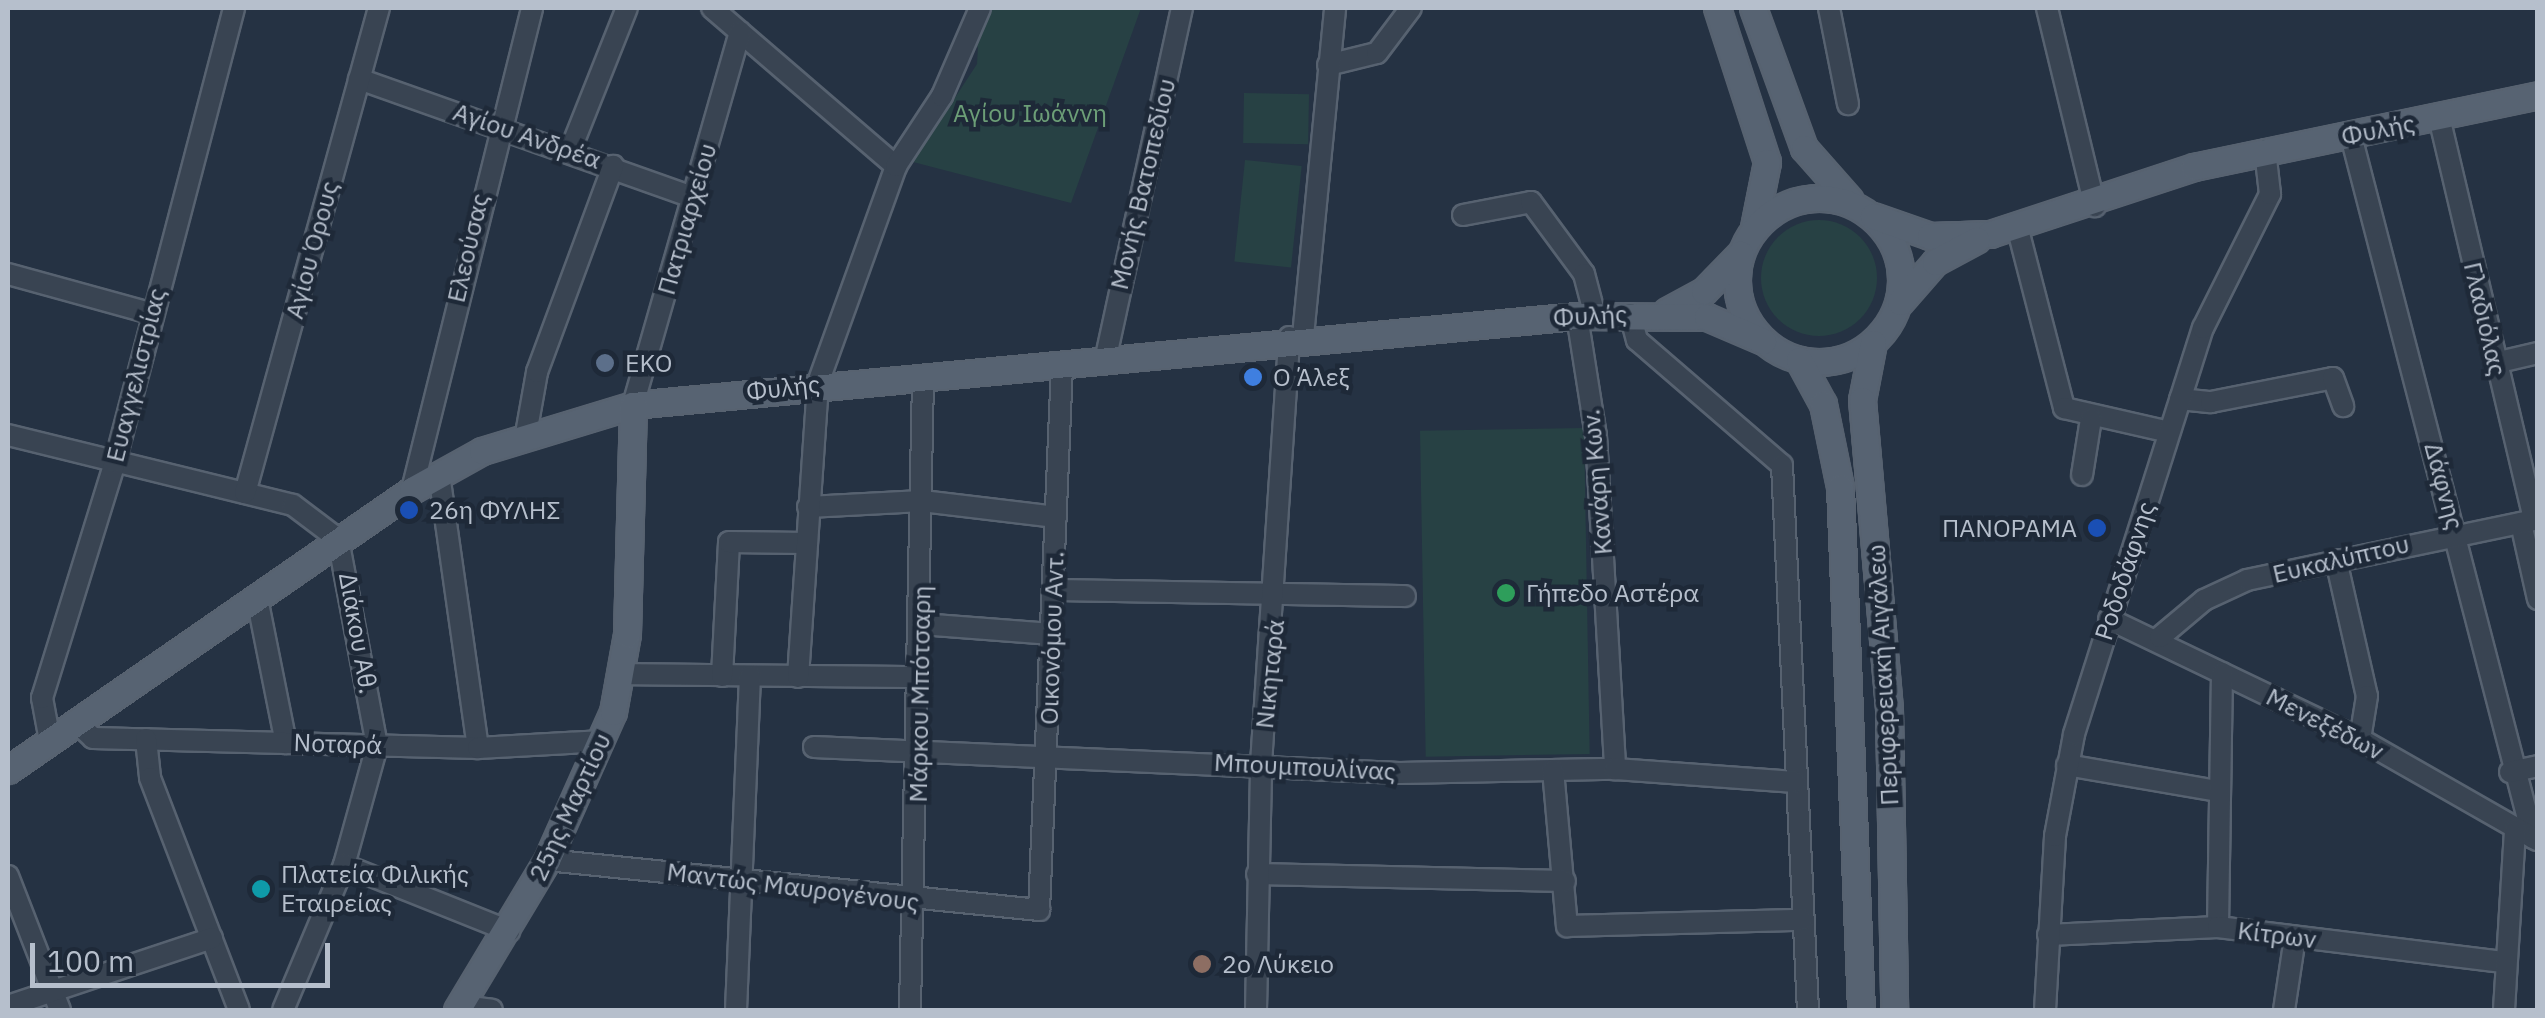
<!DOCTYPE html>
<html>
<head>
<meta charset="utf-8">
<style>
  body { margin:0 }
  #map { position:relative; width:2545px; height:1018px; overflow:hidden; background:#253243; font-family:"IBM Plex Sans",sans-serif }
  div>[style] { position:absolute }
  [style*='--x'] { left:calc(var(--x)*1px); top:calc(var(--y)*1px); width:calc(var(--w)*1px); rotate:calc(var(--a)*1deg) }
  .green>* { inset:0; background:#274144; transform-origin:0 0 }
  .round { border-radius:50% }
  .roads { filter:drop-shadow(2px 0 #576270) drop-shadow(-2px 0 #576270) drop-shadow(0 2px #576270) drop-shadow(0 -2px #576270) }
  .minor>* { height:20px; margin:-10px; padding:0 10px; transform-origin:10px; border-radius:10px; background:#394452 }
  .major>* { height:25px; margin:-12.5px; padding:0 12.5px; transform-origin:12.5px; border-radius:12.5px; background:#576372 }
  .major>.ring { margin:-12.5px; padding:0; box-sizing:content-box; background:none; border:25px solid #576372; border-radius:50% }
  .dots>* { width:28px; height:28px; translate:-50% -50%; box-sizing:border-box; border:5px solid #1e2938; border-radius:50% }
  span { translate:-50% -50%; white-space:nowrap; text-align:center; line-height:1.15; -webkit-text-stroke:9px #1e2938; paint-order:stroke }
  .park-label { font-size:25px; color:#6c9e77 }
  .street-label { font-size:25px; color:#b6bfcc }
  .poi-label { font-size:25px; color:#b6bfcc }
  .left { translate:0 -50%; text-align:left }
  .right { translate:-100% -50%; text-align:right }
  .frame { position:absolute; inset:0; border:10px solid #b6bfcc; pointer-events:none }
  .scale { position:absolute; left:30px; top:943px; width:300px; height:45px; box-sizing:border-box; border:5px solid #b6bfcc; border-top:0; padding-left:12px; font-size:30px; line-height:35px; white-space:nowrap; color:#b6bfcc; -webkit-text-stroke:8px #1e2938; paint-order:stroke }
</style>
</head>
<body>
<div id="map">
  <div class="green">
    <div style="clip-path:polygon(987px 8px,1141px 8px,1071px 203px,913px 162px,977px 64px,978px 47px,969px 50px)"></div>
    <div style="left:1244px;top:93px;width:65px;height:50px;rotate:1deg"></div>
    <div style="left:1245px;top:160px;width:57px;height:102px;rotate:6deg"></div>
    <div class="round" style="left:1761px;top:220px;width:116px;height:116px"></div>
    <div style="left:1584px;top:428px;width:326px;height:164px;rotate:89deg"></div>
  </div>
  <div class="roads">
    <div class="minor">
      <div style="--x:712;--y:8;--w:243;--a:40.7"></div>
      <div style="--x:1829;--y:8;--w:98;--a:78.8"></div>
      <div style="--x:2047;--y:8;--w:204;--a:76.4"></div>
      <div style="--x:1328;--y:65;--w:50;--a:-13.8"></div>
      <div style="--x:1377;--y:53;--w:56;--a:-52.9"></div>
      <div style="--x:359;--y:79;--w:354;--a:19.5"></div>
      <div style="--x:2439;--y:117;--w:414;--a:76.7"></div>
      <div style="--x:2351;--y:136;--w:725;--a:75.47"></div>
      <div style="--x:570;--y:151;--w:154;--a:-68.3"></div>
      <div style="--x:1463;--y:215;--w:69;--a:-10.8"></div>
      <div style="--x:1531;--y:202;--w:89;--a:53.6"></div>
      <div style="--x:1584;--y:274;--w:43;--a:75.3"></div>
      <div style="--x:2017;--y:226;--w:188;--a:75.5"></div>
      <div style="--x:2064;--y:408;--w:108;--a:12.9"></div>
      <div style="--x:8;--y:274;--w:147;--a:15.4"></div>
      <div style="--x:1630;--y:314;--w:27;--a:75"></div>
      <div style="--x:1637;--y:340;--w:191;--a:40.8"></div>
      <div style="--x:1782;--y:465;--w:546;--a:87.27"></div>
      <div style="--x:1577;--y:316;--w:121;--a:81"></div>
      <div style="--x:1596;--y:436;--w:334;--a:86.7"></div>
      <div style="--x:1303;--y:336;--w:330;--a:-84.4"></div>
      <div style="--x:1105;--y:361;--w:361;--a:-77.7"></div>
      <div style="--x:2495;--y:363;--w:44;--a:-13.1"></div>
      <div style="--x:2180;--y:399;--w:31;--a:6"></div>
      <div style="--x:2211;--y:402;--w:124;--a:-11.1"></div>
      <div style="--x:2333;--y:378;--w:30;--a:70"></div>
      <div style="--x:633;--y:405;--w:388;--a:-74"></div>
      <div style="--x:526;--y:434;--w:63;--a:-79.9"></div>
      <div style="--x:537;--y:372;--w:220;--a:-69.7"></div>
      <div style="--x:8;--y:435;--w:293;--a:13.8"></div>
      <div style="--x:293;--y:505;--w:56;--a:37.1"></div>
      <div style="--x:338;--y:539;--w:211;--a:79.3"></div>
      <div style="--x:377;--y:746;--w:123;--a:105.5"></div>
      <div style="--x:344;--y:865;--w:157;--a:112.8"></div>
      <div style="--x:439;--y:474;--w:277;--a:81.9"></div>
      <div style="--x:2082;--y:475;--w:57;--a:-80.9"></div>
      <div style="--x:412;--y:490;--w:497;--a:-76"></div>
      <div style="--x:245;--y:493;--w:503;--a:-74.56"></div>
      <div style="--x:808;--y:507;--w:114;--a:-3"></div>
      <div style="--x:922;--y:501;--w:135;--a:6.8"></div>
      <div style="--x:2521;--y:523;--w:78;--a:77.4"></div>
      <div style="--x:2336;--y:560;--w:139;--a:77.2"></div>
      <div style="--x:2367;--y:696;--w:44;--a:99.2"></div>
      <div style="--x:1053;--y:590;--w:352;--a:1"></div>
      <div style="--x:257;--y:598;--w:148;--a:78.7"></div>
      <div style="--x:2109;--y:619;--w:278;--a:25.6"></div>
      <div style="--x:2360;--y:739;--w:204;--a:29.7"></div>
      <div style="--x:921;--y:624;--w:131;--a:4.4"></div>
      <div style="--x:2160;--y:637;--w:57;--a:-40.1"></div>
      <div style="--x:2204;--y:600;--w:47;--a:-24.9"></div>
      <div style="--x:2247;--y:580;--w:297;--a:-11.8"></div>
      <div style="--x:622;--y:674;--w:299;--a:0.6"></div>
      <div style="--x:722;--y:676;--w:134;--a:-87"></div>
      <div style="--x:729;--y:542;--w:77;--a:0.7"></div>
      <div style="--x:798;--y:677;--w:295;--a:-86.1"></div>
      <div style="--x:818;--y:383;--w:231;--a:-70.2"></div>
      <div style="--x:896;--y:166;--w:84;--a:-56.7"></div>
      <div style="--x:942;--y:96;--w:96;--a:-66.6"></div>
      <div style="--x:77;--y:723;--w:22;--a:43"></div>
      <div style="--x:93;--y:738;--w:385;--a:1.5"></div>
      <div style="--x:478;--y:748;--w:125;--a:-3.2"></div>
      <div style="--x:146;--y:739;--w:39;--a:84"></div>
      <div style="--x:150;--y:778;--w:248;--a:69"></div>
      <div style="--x:50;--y:741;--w:44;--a:-100.5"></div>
      <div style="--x:42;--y:698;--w:247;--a:-72.8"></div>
      <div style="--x:115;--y:462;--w:469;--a:-75.3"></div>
      <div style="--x:814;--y:747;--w:586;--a:2.54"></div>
      <div style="--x:1399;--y:773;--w:216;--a:-1.1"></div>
      <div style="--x:1615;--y:769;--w:181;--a:4.1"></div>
      <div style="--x:2067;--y:765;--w:153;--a:9.8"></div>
      <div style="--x:1553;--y:770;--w:157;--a:84.9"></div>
      <div style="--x:1567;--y:926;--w:235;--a:-1.5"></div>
      <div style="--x:2510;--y:772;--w:29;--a:-12"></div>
      <div style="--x:547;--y:860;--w:495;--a:5.8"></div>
      <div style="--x:1039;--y:910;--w:545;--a:-87.58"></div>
      <div style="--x:344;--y:865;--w:178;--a:21.8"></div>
      <div style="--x:1257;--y:874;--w:308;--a:1.3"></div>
      <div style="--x:8;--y:876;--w:144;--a:68.8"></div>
      <div style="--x:2218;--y:927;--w:254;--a:-89.1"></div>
      <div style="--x:2048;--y:935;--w:170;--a:-2.7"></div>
      <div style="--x:2218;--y:927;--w:289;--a:7"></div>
      <div style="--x:8;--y:1006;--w:215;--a:-18.4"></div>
      <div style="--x:461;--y:1006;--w:31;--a:7"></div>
      <div style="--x:736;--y:1010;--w:334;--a:-87.6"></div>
      <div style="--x:910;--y:1010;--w:632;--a:-88.82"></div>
      <div style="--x:1256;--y:1010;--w:246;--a:-88.8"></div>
      <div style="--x:1261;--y:764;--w:428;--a:-86.2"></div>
      <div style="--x:2045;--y:1010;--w:174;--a:-86.7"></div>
      <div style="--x:2055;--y:836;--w:104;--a:-79.4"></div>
      <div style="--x:2074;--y:734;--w:426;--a:-72.4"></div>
      <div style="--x:2203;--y:328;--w:150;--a:-63.4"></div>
      <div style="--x:2270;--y:194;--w:44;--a:-96.5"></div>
      <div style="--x:2284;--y:1010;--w:74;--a:-81.4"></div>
      <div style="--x:2504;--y:1010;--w:181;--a:-86.5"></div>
    </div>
    <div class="major">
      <div style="--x:1717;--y:8;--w:162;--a:72"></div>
      <div style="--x:1767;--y:162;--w:66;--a:101.3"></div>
      <div style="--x:1753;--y:8;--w:149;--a:70"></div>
      <div style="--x:1804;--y:148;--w:69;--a:48.5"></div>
      <div class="ring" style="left:1737px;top:198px;width:139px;height:139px"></div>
      <div style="--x:1873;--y:216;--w:60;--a:19.3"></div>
      <div style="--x:1930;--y:236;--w:60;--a:-1.9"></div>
      <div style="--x:1990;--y:234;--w:215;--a:-18.2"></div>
      <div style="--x:2194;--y:167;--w:351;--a:-11.8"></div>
      <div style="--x:1900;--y:302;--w:53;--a:-48.8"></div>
      <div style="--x:1935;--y:262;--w:47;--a:-28.2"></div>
      <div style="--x:1667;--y:311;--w:42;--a:-28.4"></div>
      <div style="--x:1704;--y:291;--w:52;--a:-45.8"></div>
      <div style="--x:1873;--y:343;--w:58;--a:100.9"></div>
      <div style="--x:1862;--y:400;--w:310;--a:85"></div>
      <div style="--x:1889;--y:709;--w:301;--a:89"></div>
      <div style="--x:1799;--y:360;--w:50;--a:61.4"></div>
      <div style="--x:1823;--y:404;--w:85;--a:78.4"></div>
      <div style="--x:1840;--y:487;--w:523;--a:87.7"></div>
      <div style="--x:8;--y:770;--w:492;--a:-34.7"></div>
      <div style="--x:412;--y:490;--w:80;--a:-29.1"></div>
      <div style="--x:482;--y:451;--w:158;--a:-16.9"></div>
      <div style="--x:633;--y:405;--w:948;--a:-5.39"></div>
      <div style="--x:1577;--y:316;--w:130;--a:0.4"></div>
      <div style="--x:1707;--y:317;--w:61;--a:23.2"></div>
      <div style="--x:457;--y:1010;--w:175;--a:-59"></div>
      <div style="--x:547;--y:860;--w:162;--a:-66"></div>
      <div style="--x:613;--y:712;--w:79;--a:-79.8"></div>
      <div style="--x:627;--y:634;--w:229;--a:-88.5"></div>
    </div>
  </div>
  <div class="dots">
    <div style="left:605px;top:363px;background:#5c6f8a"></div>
    <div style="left:1253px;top:377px;background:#3f7fe0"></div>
    <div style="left:409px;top:510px;background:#1a4fb4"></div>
    <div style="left:2097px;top:528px;background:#1a4fb4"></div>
    <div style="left:1506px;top:593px;background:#2e9e5b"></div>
    <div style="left:261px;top:889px;background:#0f9aa8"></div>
    <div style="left:1202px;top:964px;background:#8d6e63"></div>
  </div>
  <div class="park-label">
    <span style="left:1030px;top:113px">Αγίου Ιωάννη</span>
  </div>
  <div class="street-label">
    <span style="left:2378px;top:130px;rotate:-11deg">Φυλής</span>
    <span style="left:527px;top:136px;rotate:19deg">Αγίου Ανδρέα</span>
    <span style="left:1143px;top:184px;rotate:-77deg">Μονής Βατοπεδίου</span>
    <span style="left:687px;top:219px;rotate:-74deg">Πατριαρχείου</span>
    <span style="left:468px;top:248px;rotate:-77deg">Ελεούσας</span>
    <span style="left:312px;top:250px;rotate:-75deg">Αγίου Όρους</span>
    <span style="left:1590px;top:316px;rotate:-3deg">Φυλής</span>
    <span style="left:2485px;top:319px;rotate:77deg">Γλαδιόλας</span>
    <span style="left:136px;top:375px;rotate:-76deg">Ευαγγελιστρίας</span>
    <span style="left:783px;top:388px;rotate:-6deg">Φυλής</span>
    <span style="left:1597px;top:482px;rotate:-95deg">Κανάρη Κων.</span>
    <span style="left:2444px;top:486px;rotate:75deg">Δάφνης</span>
    <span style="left:2341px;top:559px;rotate:-13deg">Ευκαλύπτου</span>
    <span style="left:2125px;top:571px;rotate:-72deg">Ροδοδάφνης</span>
    <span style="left:358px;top:633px;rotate:80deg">Διάκου Αθ.</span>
    <span style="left:1052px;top:638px;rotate:-88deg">Οικονόμου Αντ.</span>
    <span style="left:1270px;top:674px;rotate:-84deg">Νικηταρά</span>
    <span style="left:1883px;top:675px;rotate:-93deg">Περιφερειακή Αιγάλεω</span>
    <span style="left:920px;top:694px;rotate:-89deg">Μάρκου Μπότσαρη</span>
    <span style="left:2325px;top:724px;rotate:27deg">Μενεξέδων</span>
    <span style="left:338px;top:744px;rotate:2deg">Νοταρά</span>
    <span style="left:1305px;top:767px;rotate:3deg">Μπουμπουλίνας</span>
    <span style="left:570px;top:807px;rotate:-65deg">25ης Μαρτίου</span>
    <span style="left:793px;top:887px;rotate:7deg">Μαντώς Μαυρογένους</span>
    <span style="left:2277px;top:935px;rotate:7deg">Κίτρων</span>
  </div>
  <div class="poi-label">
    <span class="left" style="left:625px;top:363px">EKO</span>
    <span class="left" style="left:1273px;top:377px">Ο Άλεξ</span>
    <span class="left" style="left:429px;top:510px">26η ΦΥΛΗΣ</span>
    <span class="right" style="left:2077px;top:528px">ΠΑΝΟΡΑΜΑ</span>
    <span class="left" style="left:1526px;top:593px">Γήπεδο Αστέρα</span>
    <span class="left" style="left:281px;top:889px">Πλατεία Φιλικής<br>Εταιρείας</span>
    <span class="left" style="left:1222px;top:964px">2ο Λύκειο</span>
  </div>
  <div class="frame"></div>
  <div class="scale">100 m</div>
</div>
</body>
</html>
